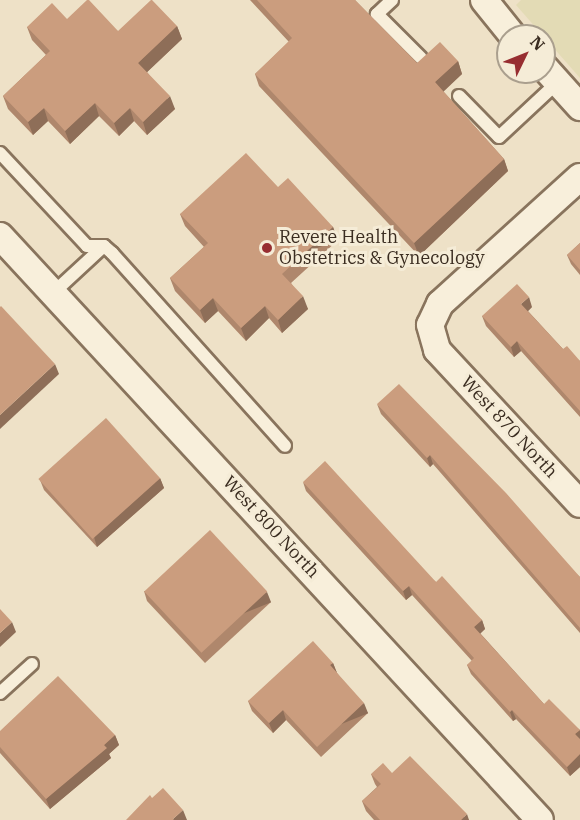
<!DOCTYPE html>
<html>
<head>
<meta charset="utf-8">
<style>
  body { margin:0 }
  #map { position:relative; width:580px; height:820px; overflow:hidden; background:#eee1c7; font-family:"IBM Plex Serif",serif }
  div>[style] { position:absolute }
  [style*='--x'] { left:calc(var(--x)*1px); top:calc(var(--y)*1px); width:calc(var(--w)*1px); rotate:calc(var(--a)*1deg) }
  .farmland>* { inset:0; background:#e3dbb5 }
  .roads { filter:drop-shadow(2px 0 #89745d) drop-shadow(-2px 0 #89745d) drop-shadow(0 2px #89745d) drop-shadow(0 -2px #89745d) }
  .service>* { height:12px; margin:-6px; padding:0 6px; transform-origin:6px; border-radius:6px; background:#f8efdb }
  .minor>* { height:26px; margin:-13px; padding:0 13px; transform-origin:13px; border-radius:13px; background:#f8efdb }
  .wall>* { inset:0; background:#af876c }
  .shaded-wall>* { inset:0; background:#8e6e58; transform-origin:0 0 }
  .building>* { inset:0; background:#cb9d7e; transform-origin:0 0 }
  .dots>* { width:16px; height:16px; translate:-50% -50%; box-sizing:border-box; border:3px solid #f5ecd7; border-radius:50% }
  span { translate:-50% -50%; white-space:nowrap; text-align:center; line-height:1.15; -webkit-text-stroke:6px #f5ecd7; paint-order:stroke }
  .poi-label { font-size:18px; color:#3a2c20 }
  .left { translate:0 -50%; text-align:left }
  .street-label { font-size:18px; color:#3a2c20 }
  .north { position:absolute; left:496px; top:24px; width:60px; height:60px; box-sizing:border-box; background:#f5ecd7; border:2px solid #aa9f8e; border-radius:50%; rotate:47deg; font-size:16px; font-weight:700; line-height:24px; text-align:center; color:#3a2c20 }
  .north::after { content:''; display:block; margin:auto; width:21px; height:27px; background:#972e31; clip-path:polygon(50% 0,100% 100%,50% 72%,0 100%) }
</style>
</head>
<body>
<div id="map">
  <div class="farmland">
    <div style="clip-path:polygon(521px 0,580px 0,580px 78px,516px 5px)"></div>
  </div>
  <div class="roads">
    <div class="service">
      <div style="--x:392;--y:0;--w:21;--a:137"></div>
      <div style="--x:377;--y:14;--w:62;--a:45"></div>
      <div style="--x:459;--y:96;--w:57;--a:45.7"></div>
      <div style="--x:499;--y:137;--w:81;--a:-43"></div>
      <div style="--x:0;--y:153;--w:127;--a:46.9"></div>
      <div style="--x:87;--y:246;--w:17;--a:0"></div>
      <div style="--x:104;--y:246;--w:11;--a:41"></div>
      <div style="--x:112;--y:253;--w:259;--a:48.1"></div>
      <div style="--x:53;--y:293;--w:69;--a:-42.7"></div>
      <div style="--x:0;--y:693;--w:43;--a:-42.2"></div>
    </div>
    <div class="minor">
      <div style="--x:484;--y:0;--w:46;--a:51.1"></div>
      <div style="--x:544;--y:67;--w:54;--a:48"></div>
      <div style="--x:580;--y:177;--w:189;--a:137.8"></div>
      <div style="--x:440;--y:304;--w:23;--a:115"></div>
      <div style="--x:430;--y:325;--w:26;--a:74"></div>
      <div style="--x:437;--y:350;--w:210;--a:47.1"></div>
      <div style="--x:0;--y:236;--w:795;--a:47.24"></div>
    </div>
  </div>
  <div class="wall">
    <div style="clip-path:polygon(250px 0,355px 0,417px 63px,458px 61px,462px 74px,443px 91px,504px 159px,508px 171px,419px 256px,259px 86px,255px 74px,289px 42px)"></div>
    <div style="clip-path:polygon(67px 19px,118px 31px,177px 26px,182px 39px,147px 72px,175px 109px,147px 135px,134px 121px,119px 136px,99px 116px,70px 144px,48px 121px,33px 135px,8px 109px,3px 96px,46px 55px,32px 40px,27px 27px)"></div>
    <div style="clip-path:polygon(278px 187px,333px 227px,338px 240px,291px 283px,308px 309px,282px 333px,269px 318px,246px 341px,218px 311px,205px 323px,175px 291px,170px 278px,204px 247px,185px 226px,180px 214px)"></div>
    <div style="clip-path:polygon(580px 243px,580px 275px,571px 264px,567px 255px)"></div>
    <div style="clip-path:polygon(532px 307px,528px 311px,563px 349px,580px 361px,580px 417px,521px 351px,514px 357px,486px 326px,482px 316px)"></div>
    <div style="clip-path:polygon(377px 404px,580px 577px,580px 633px,433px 464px,430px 467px,381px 414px)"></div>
    <div style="clip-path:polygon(160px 478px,164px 488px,97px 547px,44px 490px,40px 480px)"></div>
    <div style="clip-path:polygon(303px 482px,436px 582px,482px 620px,485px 629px,480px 633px,544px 704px,580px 730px,580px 767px,570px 776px,516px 719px,513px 721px,471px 674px,467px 665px,472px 661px,412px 595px,406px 600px,306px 491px)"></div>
    <div style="clip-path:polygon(144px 591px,271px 602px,205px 663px,147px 601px)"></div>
    <div style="clip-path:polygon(333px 663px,337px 673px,368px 713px,321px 757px,286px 720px,273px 733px,252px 711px,248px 701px)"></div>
    <div style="clip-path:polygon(0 731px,115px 735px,119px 745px,109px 754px,111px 758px,50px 809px,0 753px)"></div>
    <div style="clip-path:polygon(392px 773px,469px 820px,374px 820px,366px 811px,362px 801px,377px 787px,375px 784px,371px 774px)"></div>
  </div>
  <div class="shaded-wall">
    <div style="clip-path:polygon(177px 26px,182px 39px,143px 76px,138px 63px)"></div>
    <div style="clip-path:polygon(458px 61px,462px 74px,440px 95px,435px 82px)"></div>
    <div style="clip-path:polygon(170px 96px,175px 109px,147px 135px,143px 122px)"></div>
    <div style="clip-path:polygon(95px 103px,99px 116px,70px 144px,65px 131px)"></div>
    <div style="clip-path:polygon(44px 108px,48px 121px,33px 135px,28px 122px)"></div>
    <div style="clip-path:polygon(130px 108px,134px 121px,119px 136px,114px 123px)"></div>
    <div style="clip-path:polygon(504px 159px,508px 171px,419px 256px,414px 243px)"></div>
    <div style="left:333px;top:227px;width:14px;height:69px;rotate:69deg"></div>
    <div style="clip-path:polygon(303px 296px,308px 309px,282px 333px,278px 320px)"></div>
    <div style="clip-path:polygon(529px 297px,532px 307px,525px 314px,521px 304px)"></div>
    <div style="clip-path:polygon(213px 298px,218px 311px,205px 323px,200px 310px)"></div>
    <div style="clip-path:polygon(265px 306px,269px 318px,246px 341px,241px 328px)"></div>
    <div style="clip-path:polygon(517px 341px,521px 351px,514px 357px,511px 347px)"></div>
    <div style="clip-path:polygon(55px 364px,59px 374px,0 429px,0 415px)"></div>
    <div style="clip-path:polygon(430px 455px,433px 464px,430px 467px,427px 458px)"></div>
    <div style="clip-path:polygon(160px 478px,164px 488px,97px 547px,94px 537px)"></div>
    <div style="clip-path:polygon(409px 586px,412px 595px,406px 600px,403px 591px)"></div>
    <div style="left:267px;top:592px;width:11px;height:88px;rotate:68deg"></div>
    <div style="clip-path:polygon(482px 620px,485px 629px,478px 636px,474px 627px)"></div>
    <div style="clip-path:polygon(12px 622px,16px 632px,0 647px,0 633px)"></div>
    <div style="clip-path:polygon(333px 663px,337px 673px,330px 665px)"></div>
    <div style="left:364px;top:703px;width:11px;height:64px;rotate:68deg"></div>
    <div style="clip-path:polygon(283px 710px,286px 720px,273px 733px,269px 723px)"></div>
    <div style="clip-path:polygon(512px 710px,516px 719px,513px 721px,510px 712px)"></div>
    <div style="clip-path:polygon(580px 730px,580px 742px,575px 734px)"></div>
    <div style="clip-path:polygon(115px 735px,119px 745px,109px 754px,111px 758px,50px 809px,46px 799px)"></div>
    <div style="clip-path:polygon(580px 754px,580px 767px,570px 776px,567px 767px)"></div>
    <div style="clip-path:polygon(183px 810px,187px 820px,173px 820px,173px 819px)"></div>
    <div style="clip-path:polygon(467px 814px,469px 820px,461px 820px)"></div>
  </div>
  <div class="building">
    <div style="clip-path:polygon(87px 0,89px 0,118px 31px,151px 0,152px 0,177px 26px,138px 63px,170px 96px,143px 122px,130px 108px,114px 123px,95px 103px,65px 131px,44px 108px,28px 122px,3px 96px,50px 51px,27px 27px,52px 3px,67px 19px)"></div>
    <div style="clip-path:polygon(257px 0,355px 0,417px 63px,440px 42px,458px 61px,435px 82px,504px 159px,414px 243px,255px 74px,292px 38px)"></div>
    <div style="clip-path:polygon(246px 153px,278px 187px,288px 178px,333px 227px,282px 274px,303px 296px,278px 320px,265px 306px,241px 328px,213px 298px,200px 310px,170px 278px,208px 243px,180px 214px)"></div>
    <div style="clip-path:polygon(580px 243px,580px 270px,567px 255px)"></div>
    <div style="clip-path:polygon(517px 284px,529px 297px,521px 304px,563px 349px,567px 346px,580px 361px,580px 411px,517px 341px,511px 347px,482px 316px)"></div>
    <div style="clip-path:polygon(1px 306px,55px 364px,0 415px,0 307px)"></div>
    <div style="clip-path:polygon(399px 384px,506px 493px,580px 577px,580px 628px,430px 455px,427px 458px,377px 404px)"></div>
    <div style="left:106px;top:418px;width:81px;height:91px;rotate:48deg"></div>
    <div style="clip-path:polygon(325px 461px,436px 582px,442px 576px,482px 620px,474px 627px,544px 704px,549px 699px,580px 730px,575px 734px,580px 739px,580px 754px,567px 767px,512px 710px,510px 712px,467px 665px,474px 658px,409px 586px,403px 591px,303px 482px)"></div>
    <div style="left:210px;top:530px;width:84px;height:90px;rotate:47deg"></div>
    <div style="clip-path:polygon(0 609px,12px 622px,0 633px)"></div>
    <div style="clip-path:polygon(313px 641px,333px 663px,330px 665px,364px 703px,317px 747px,283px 710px,269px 723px,248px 701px)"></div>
    <div style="clip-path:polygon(58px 676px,115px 735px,104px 745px,107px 748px,46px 799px,0 747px,0 731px)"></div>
    <div style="clip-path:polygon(410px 756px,467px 814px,461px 820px,380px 820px,362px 801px,381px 784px,371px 774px,383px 763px,392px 773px)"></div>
    <div style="clip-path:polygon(163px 788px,183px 810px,173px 819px,174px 820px,126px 820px,150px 795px,152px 798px)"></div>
  </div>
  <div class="dots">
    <div style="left:267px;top:248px;background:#972e31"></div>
  </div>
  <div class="poi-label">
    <span class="left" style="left:279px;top:248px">Revere Health<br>Obstetrics &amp; Gynecology</span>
  </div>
  <div class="street-label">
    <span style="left:509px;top:427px;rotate:47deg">West 870 North</span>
    <span style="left:271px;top:527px;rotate:47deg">West 800 North</span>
  </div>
  <div class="north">N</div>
</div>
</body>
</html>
